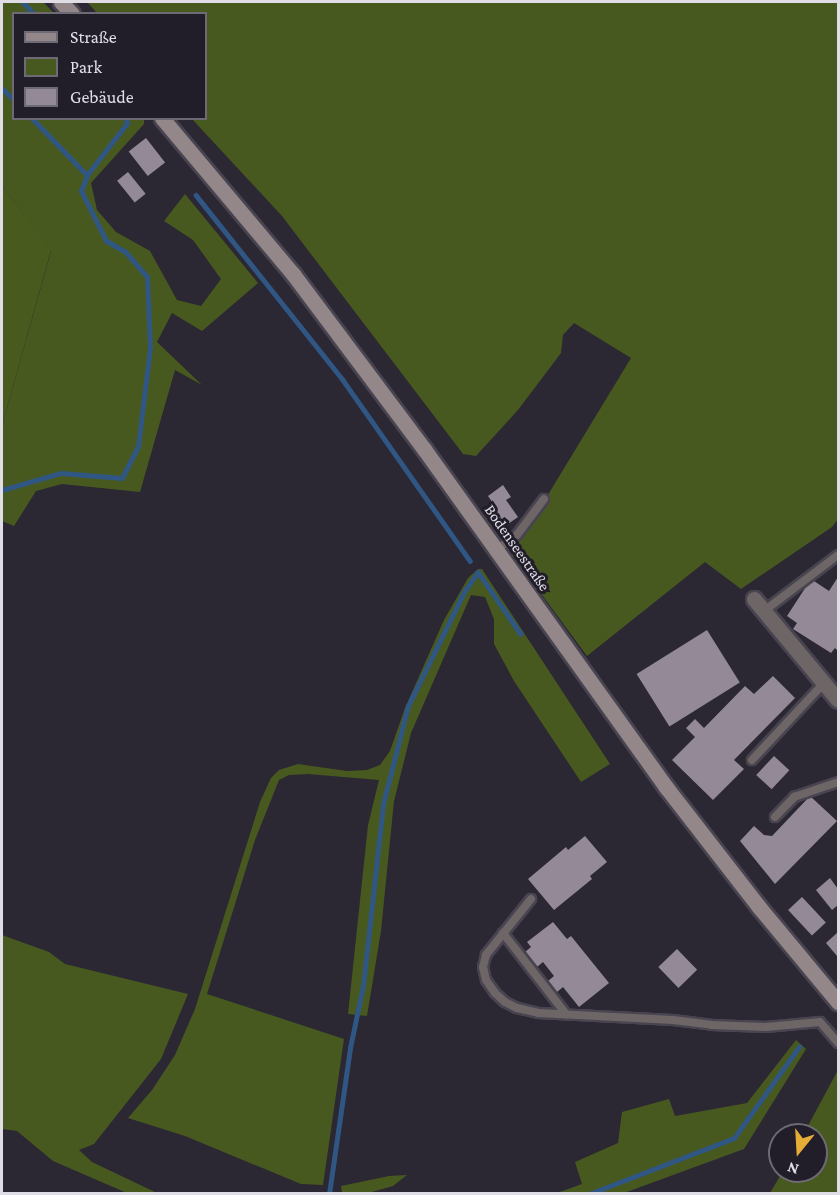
<!DOCTYPE html>
<html>
<head>
<meta charset="utf-8">
<style>
  body { margin:0 }
  #map { position:relative; width:840px; height:1195px; overflow:hidden; background:#2b2733; font-family:"Crimson Pro",serif }
  div>[style] { position:absolute }
  [style*='--x'] { left:calc(var(--x)*1px); top:calc(var(--y)*1px); width:calc(var(--w)*1px); rotate:calc(var(--a)*1deg) }
  .green>* { inset:0; background:#48591f }
  .forest>* { inset:0; background:#485a1d }
  .stream>* { height:4.5px; margin:-2.25px; padding:0 2.25px; transform-origin:2.25px; border-radius:2.25px; background:#305684 }
  .building>* { inset:0; background:#948a97; transform-origin:0 0 }
  .roads { filter:drop-shadow(2px 0 #484450) drop-shadow(-2px 0 #484450) drop-shadow(0 2px #484450) drop-shadow(0 -2px #484450) }
  .lane>* { height:8px; margin:-4px; padding:0 4px; transform-origin:4px; border-radius:4px; background:#6d6566 }
  .street>* { height:15px; margin:-7.5px; padding:0 7.5px; transform-origin:7.5px; border-radius:7.5px; background:#6d6566 }
  .secondary>* { height:15px; margin:-7.5px; padding:0 7.5px; transform-origin:7.5px; border-radius:7.5px; background:#948789 }
  span { translate:-50% -50%; white-space:nowrap; text-align:center; line-height:1.15; -webkit-text-stroke:6px #211d29; paint-order:stroke }
  .street-label { font-size:16px; color:#e0dde6 }
  .frame { position:absolute; inset:0; border:3px solid #e0dde6; pointer-events:none }
  .legend { position:absolute; left:12px; top:12px; width:195px; height:108px; box-sizing:border-box; background:#211d29; border:2px solid #6d6a75; margin:0; padding:8px 10px; list-style:none; font-size:18px; color:#e0dde6 }
  .legend li { display:flex; align-items:center; gap:12px; height:30px }
  .legend b { width:30px; border:2px solid #6d6a75 }
  .north { position:absolute; left:768px; top:1123px; width:60px; height:60px; box-sizing:border-box; background:#211d29; border:2px solid #6d6a75; border-radius:50%; rotate:198deg; font-size:16px; font-weight:700; line-height:24px; text-align:center; color:#e0dde6 }
  .north::after { content:''; display:block; margin:auto; width:21px; height:27px; background:#e5ad35; clip-path:polygon(50% 0,100% 100%,50% 72%,0 100%) }
</style>
</head>
<body>
<div id="map">
  <div class="green">
    <div style="clip-path:polygon(2px 2px,43px 2px,54px 13px,14px 14px,14px 118px,144px 119px,144px 124px,91px 183px,97px 210px,116px 232px,150px 251px,177px 300px,201px 306px,221px 279px,193px 240px,164px 221px,185px 194px,258px 283px,202px 331px,172px 313px,157px 342px,202px 385px,175px 370px,140px 492px,62px 484px,36px 491px,14px 526px,2px 521px,2px 426px,51px 251px,2px 186px)"></div>
    <div style="clip-path:polygon(87px 2px,838px 2px,838px 519px,832px 527px,741px 589px,705px 562px,587px 656px,512px 554px,631px 358px,574px 323px,563px 335px,561px 353px,518px 410px,476px 456px,463px 454px,282px 216px,192px 119px,206px 118px,206px 14px,97px 13px)"></div>
    <div style="clip-path:polygon(478px 569px,482px 569px,610px 764px,581px 782px,514px 681px,494px 644px,494px 619px,485px 597px,471px 595px,411px 733px,394px 801px,381px 931px,367px 1016px,348px 1014px,368px 825px,379px 780px,308px 774px,289px 775px,279px 780px,255px 840px,207px 994px,344px 1039px,323px 1185px,301px 1184px,185px 1136px,128px 1118px,152px 1090px,175px 1055px,195px 1009px,260px 802px,271px 778px,279px 770px,298px 764px,347px 771px,367px 770px,380px 765px,390px 751px,405px 708px,444px 620px,468px 578px)"></div>
    <div style="clip-path:polygon(2px 935px,49px 952px,65px 964px,188px 994px,161px 1059px,94px 1144px,79px 1150px,92px 1162px,157px 1193px,127px 1193px,53px 1161px,17px 1131px,2px 1129px)"></div>
    <div style="clip-path:polygon(796px 1040px,806px 1049px,744px 1149px,624px 1193px,557px 1193px,582px 1184px,575px 1162px,618px 1143px,622px 1112px,669px 1099px,675px 1116px,747px 1103px)"></div>
    <div style="clip-path:polygon(838px 1070px,838px 1193px,770px 1193px,783px 1171px,816px 1171px,816px 1135px,803px 1135px)"></div>
    <div style="clip-path:polygon(407px 1175px,393px 1186px,368px 1193px,342px 1193px,341px 1186px,389px 1176px)"></div>
  </div>
  <div class="forest">
    <div style="clip-path:polygon(2px 186px,51px 250px,2px 426px)"></div>
  </div>
  <div class="stream">
    <div style="--x:23;--y:2;--w:16;--a:47"></div>
    <div style="--x:2;--y:88;--w:17;--a:45"></div>
    <div style="--x:32;--y:118;--w:79;--a:46"></div>
    <div style="--x:196;--y:195;--w:236;--a:51.5"></div>
    <div style="--x:343;--y:380;--w:221;--a:54.9"></div>
    <div style="--x:2;--y:490;--w:61;--a:-16.1"></div>
    <div style="--x:61;--y:473;--w:61;--a:4.7"></div>
    <div style="--x:122;--y:478;--w:35;--a:-63"></div>
    <div style="--x:138;--y:447;--w:100;--a:-83.1"></div>
    <div style="--x:150;--y:348;--w:71;--a:-92.4"></div>
    <div style="--x:147;--y:277;--w:33;--a:-131"></div>
    <div style="--x:125;--y:252;--w:22;--a:-150"></div>
    <div style="--x:106;--y:241;--w:56;--a:-116.6"></div>
    <div style="--x:81;--y:191;--w:17;--a:-69"></div>
    <div style="--x:87;--y:175;--w:66;--a:-52.4"></div>
    <div style="--x:127;--y:123;--w:5;--a:-112"></div>
    <div style="--x:329;--y:1194;--w:148;--a:-81.8"></div>
    <div style="--x:350;--y:1048;--w:63;--a:-78.2"></div>
    <div style="--x:363;--y:986;--w:183;--a:-83.7"></div>
    <div style="--x:383;--y:804;--w:101;--a:-75.7"></div>
    <div style="--x:408;--y:706;--w:127;--a:-63.8"></div>
    <div style="--x:464;--y:592;--w:24;--a:-55"></div>
    <div style="--x:478;--y:572;--w:75;--a:55.3"></div>
    <div style="--x:589;--y:1194;--w:155;--a:-21.1"></div>
    <div style="--x:734;--y:1138;--w:112;--a:-54.5"></div>
  </div>
  <div class="building">
    <div style="left:146px;top:138px;width:31px;height:22px;rotate:52deg"></div>
    <div style="left:128px;top:172px;width:28px;height:14px;rotate:51deg"></div>
    <div style="clip-path:polygon(503px 485px,511px 497px,506px 500px,518px 517px,501px 529px,488px 511px,495px 506px,488px 496px)"></div>
    <div style="clip-path:polygon(838px 577px,838px 651px,835px 648px,831px 653px,793px 629px,797px 623px,787px 616px,811px 579px,829px 591px)"></div>
    <div style="left:707px;top:630px;width:62px;height:83px;rotate:58deg"></div>
    <div style="clip-path:polygon(773px 676px,795px 698px,734px 760px,744px 769px,713px 800px,672px 760px,695px 737px,686px 728px,695px 719px,704px 728px,745px 686px,754px 694px)"></div>
    <div style="left:774px;top:756px;width:21px;height:26px;rotate:43deg"></div>
    <div style="clip-path:polygon(810px 796px,837px 821px,775px 884px,740px 841px,754px 826px,764px 835px,772px 836px)"></div>
    <div style="clip-path:polygon(585px 836px,607px 862px,590px 876px,592px 879px,554px 910px,528px 879px,566px 847px,568px 850px)"></div>
    <div style="clip-path:polygon(830px 878px,838px 889px,838px 905px,832px 910px,816px 890px)"></div>
    <div style="left:802px;top:897px;width:35px;height:19px;rotate:47deg"></div>
    <div style="clip-path:polygon(553px 922px,567px 939px,571px 936px,609px 983px,579px 1007px,563px 987px,557px 992px,548px 981px,554px 976px,543px 962px,537px 967px,525px 952px,531px 947px,527px 942px)"></div>
    <div style="clip-path:polygon(838px 932px,838px 955px,837px 956px,826px 943px)"></div>
    <div style="left:677px;top:949px;width:29px;height:26px;rotate:46deg"></div>
  </div>
  <div class="roads">
    <div class="lane">
      <div style="--x:496;--y:550;--w:26;--a:-36"></div>
      <div style="--x:517;--y:535;--w:45;--a:-53.1"></div>
      <div style="--x:764;--y:611;--w:93;--a:-37.1"></div>
      <div style="--x:752;--y:760;--w:105;--a:-46.9"></div>
      <div style="--x:775;--y:817;--w:28;--a:-46"></div>
      <div style="--x:794;--y:797;--w:46;--a:-18.8"></div>
      <div style="--x:531;--y:899;--w:72;--a:128.8"></div>
      <div style="--x:486;--y:955;--w:12;--a:104"></div>
      <div style="--x:483;--y:967;--w:13;--a:77"></div>
      <div style="--x:486;--y:980;--w:16;--a:55"></div>
      <div style="--x:495;--y:993;--w:13;--a:42"></div>
      <div style="--x:505;--y:1002;--w:13;--a:27"></div>
      <div style="--x:517;--y:1008;--w:22;--a:13"></div>
      <div style="--x:538;--y:1013;--w:135;--a:3"></div>
      <div style="--x:673;--y:1020;--w:38;--a:7"></div>
      <div style="--x:711;--y:1025;--w:55;--a:2.1"></div>
      <div style="--x:766;--y:1027;--w:54;--a:-5.3"></div>
      <div style="--x:820;--y:1022;--w:28;--a:49"></div>
      <div style="--x:503;--y:933;--w:103;--a:52.1"></div>
    </div>
    <div class="street">
      <div style="--x:754;--y:599;--w:131;--a:50.3"></div>
    </div>
    <div class="secondary">
      <div style="--x:61;--y:2;--w:16;--a:47"></div>
      <div style="--x:162;--y:118;--w:204;--a:50"></div>
      <div style="--x:293;--y:274;--w:219;--a:53.2"></div>
      <div style="--x:424;--y:449;--w:416;--a:54.4"></div>
      <div style="--x:666;--y:787;--w:152;--a:52.2"></div>
      <div style="--x:759;--y:907;--w:124;--a:50.3"></div>
    </div>
  </div>
  <div class="street-label">
    <span style="left:517px;top:548px;rotate:55deg">Bodenseestraße</span>
  </div>
  <div class="frame"></div>
  <ul class="legend">
  <li><b style="height:8px;background:#948789"></b>Straße</li>
  <li><b style="height:16px;background:#48591f"></b>Park</li>
  <li><b style="height:16px;background:#948a97"></b>Gebäude</li>
  </ul>
  <div class="north">N</div>
</div>
</body>
</html>
